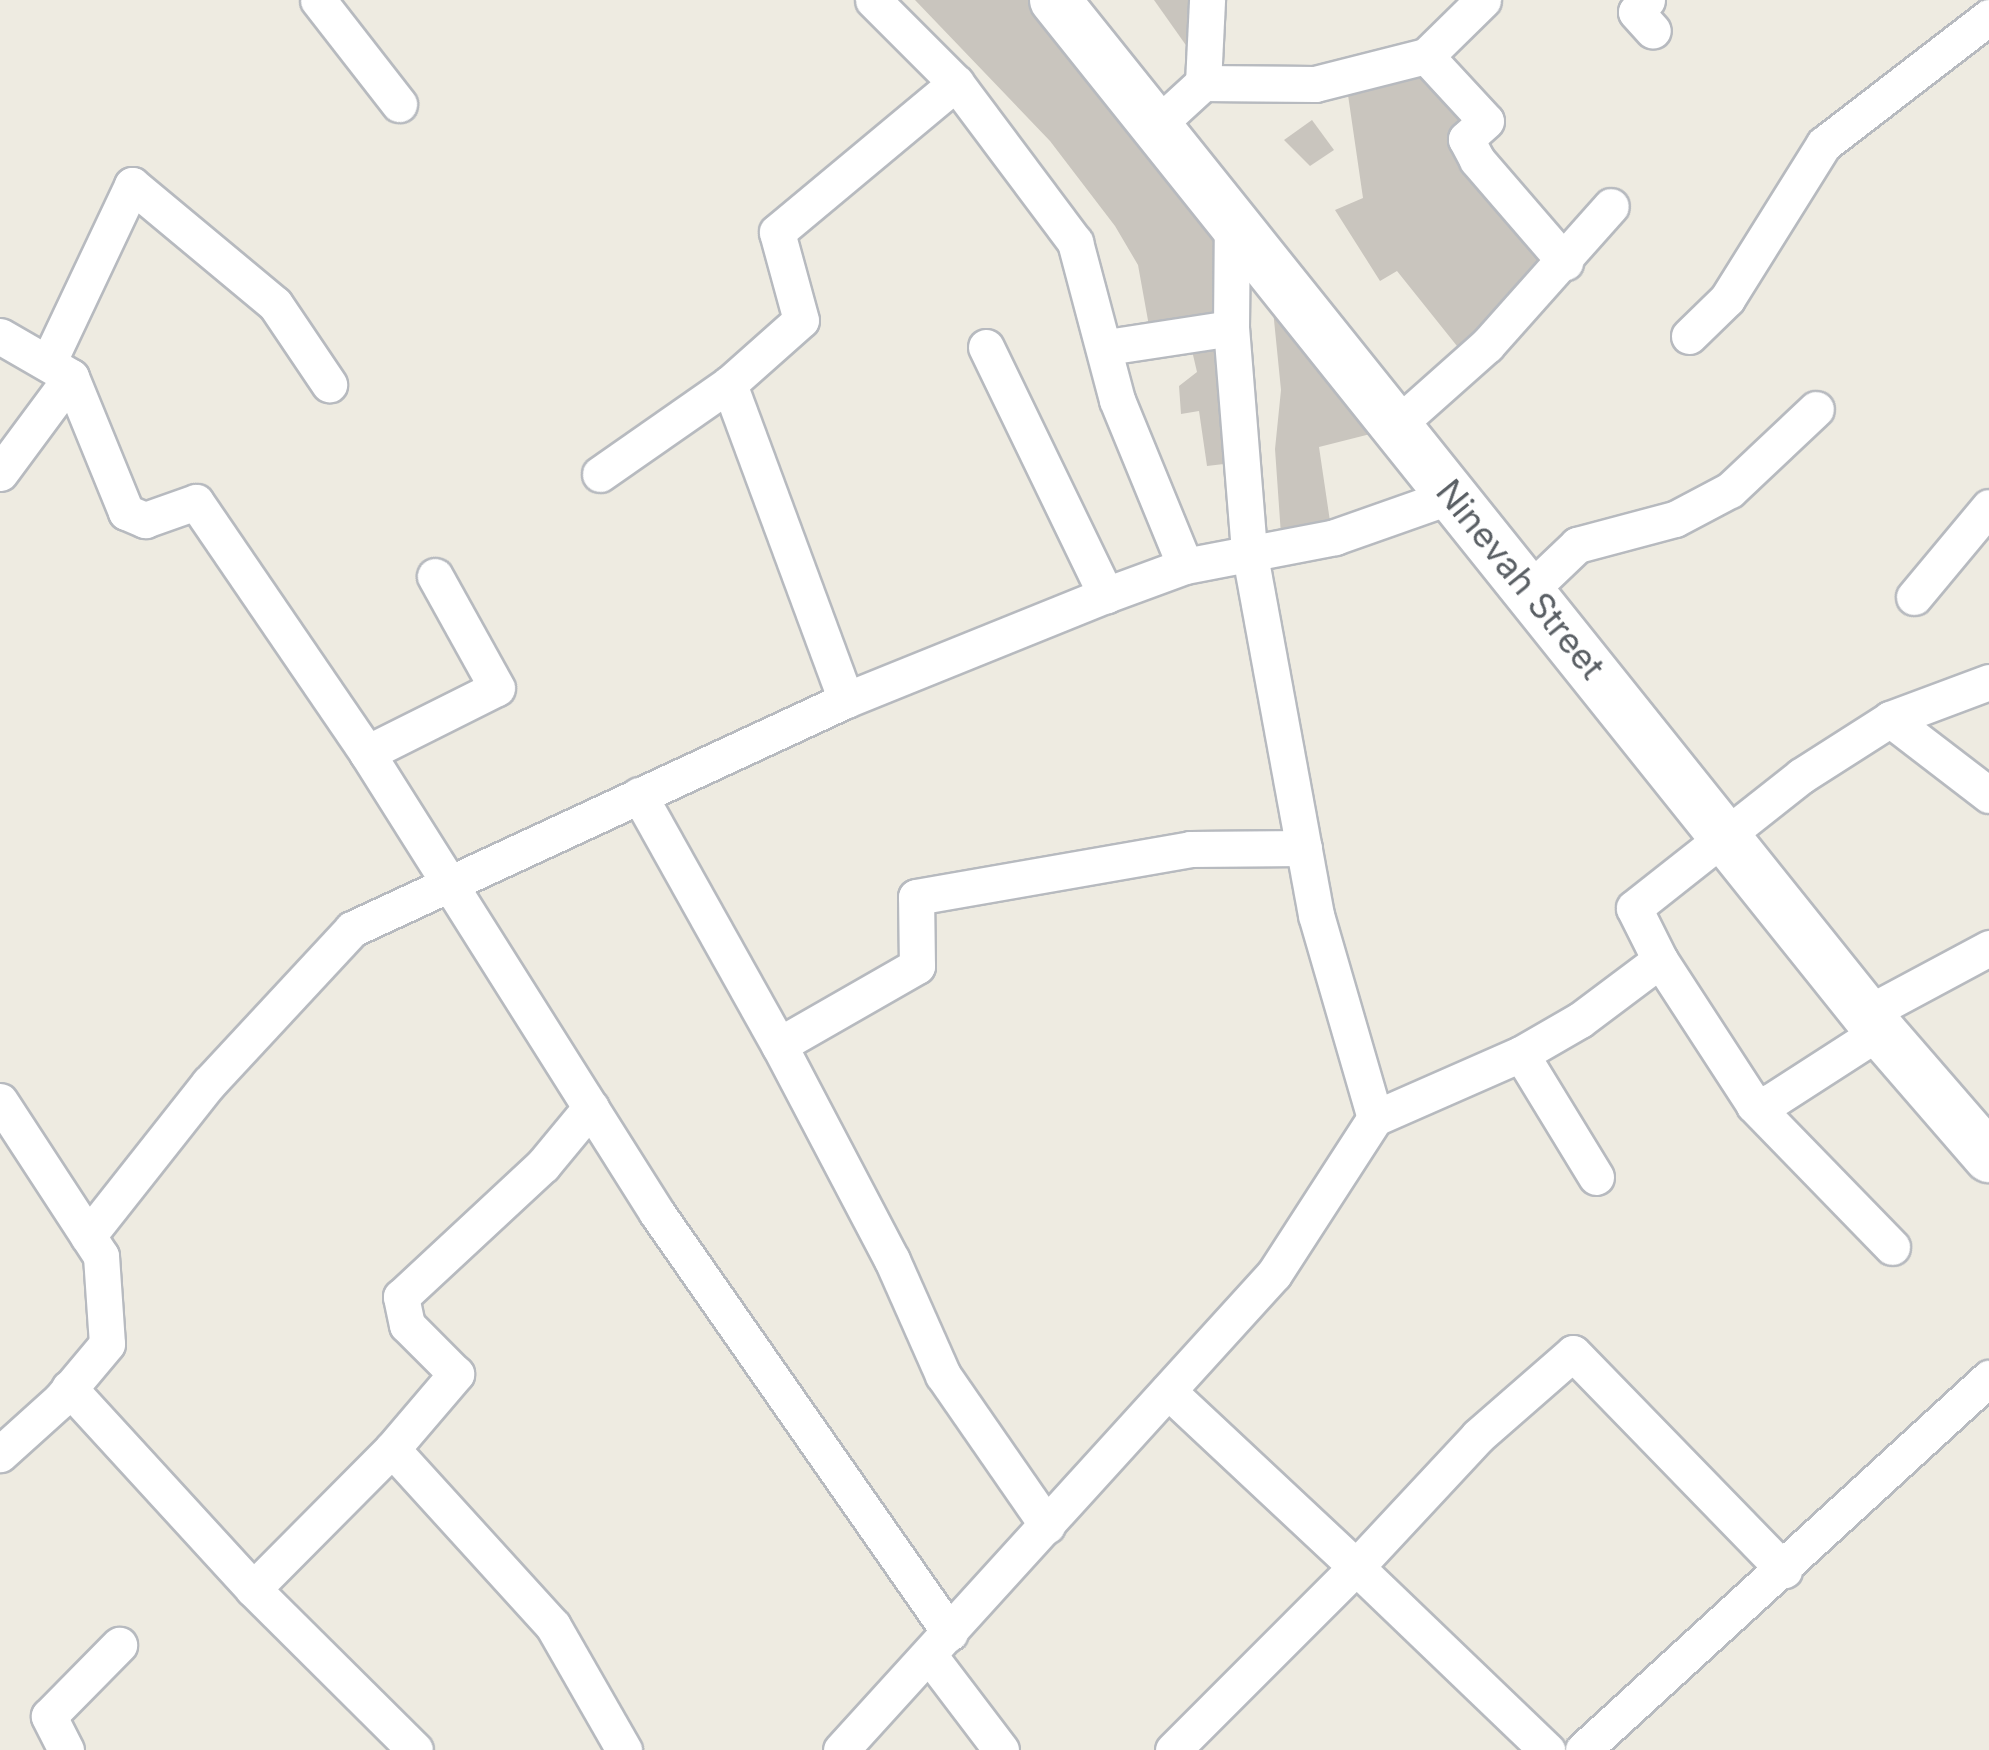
<!DOCTYPE html>
<html>
<head>
<meta charset="utf-8">
<style>
  body { margin:0 }
  #map { position:relative; width:1989px; height:1750px; overflow:hidden; background:#eeebe1; font-family:Inter,sans-serif }
  div>[style] { position:absolute }
  [style*='--x'] { left:calc(var(--x)*1px); top:calc(var(--y)*1px); width:calc(var(--w)*1px); rotate:calc(var(--a)*1deg) }
  .building>* { inset:0; background:#c9c5be }
  .roads { filter:drop-shadow(2px 0 #b7babf) drop-shadow(-2px 0 #b7babf) drop-shadow(0 2px #b7babf) drop-shadow(0 -2px #b7babf) }
  .street>* { height:35px; margin:-17.5px; padding:0 17.5px; transform-origin:17.5px; border-radius:17.5px; background:#fff }
  .secondary>* { height:50px; margin:-25px; padding:0 25px; transform-origin:25px; border-radius:25px; background:#fff }
  span { translate:-50% -50%; white-space:nowrap; text-align:center; line-height:1.15; -webkit-text-stroke:8px #fff; paint-order:stroke }
  .street-label { font-size:35px; color:#5a5f64 }
</style>
</head>
<body>
<div id="map">
  <div class="building">
    <div style="clip-path:polygon(915px 0,1059px 0,1201px 181px,1244px 319px,1149px 326px,1138px 265px,1115px 226px,1050px 141px)"></div>
    <div style="clip-path:polygon(1154px 0,1214px 0,1195px 58px)"></div>
    <div style="clip-path:polygon(1423px 65px,1474px 121px,1552px 267px,1465px 356px,1397px 271px,1380px 281px,1335px 210px,1363px 198px,1348px 95px,1391px 85px)"></div>
    <div style="clip-path:polygon(1312px 120px,1334px 150px,1310px 166px,1284px 140px)"></div>
    <div style="clip-path:polygon(1266px 240px,1398px 427px,1319px 447px,1331px 528px,1281px 535px,1275px 449px,1281px 390px)"></div>
    <div style="clip-path:polygon(1228px 336px,1249px 461px,1207px 466px,1199px 411px,1181px 414px,1179px 386px,1197px 372px,1190px 342px)"></div>
  </div>
  <div class="roads">
    <div class="street">
      <div style="--x:318;--y:0;--w:132;--a:52.1"></div>
      <div style="--x:873;--y:0;--w:117;--a:45"></div>
      <div style="--x:956;--y:83;--w:199;--a:53.2"></div>
      <div style="--x:1075;--y:242;--w:163;--a:75.1"></div>
      <div style="--x:1117;--y:400;--w:179;--a:67.7"></div>
      <div style="--x:1647;--y:0;--w:16;--a:133"></div>
      <div style="--x:1636;--y:12;--w:25;--a:48"></div>
      <div style="--x:1426;--y:56;--w:88;--a:47.3"></div>
      <div style="--x:1486;--y:121;--w:27;--a:138"></div>
      <div style="--x:1466;--y:139;--w:24;--a:62"></div>
      <div style="--x:1477;--y:160;--w:135;--a:49.2"></div>
      <div style="--x:1203;--y:83;--w:112;--a:0.5"></div>
      <div style="--x:1315;--y:84;--w:114;--a:-14.2"></div>
      <div style="--x:1426;--y:56;--w:80;--a:-44.5"></div>
      <div style="--x:1156;--y:126;--w:64;--a:-42.5"></div>
      <div style="--x:1203;--y:83;--w:83;--a:-87.2"></div>
      <div style="--x:0;--y:336;--w:82;--a:30"></div>
      <div style="--x:71;--y:377;--w:146;--a:67.8"></div>
      <div style="--x:126;--y:512;--w:21;--a:23"></div>
      <div style="--x:145;--y:520;--w:54;--a:-19.4"></div>
      <div style="--x:196;--y:502;--w:304;--a:55.7"></div>
      <div style="--x:367;--y:753;--w:544;--a:57.77"></div>
      <div style="--x:657;--y:1213;--w:512;--a:55.1"></div>
      <div style="--x:1689;--y:336;--w:53;--a:-44.2"></div>
      <div style="--x:1727;--y:299;--w:183;--a:-58"></div>
      <div style="--x:1824;--y:144;--w:208;--a:-37.6"></div>
      <div style="--x:986;--y:347;--w:276;--a:64.2"></div>
      <div style="--x:1107;--y:347;--w:125;--a:-8.7"></div>
      <div style="--x:48;--y:363;--w:197;--a:-64.7"></div>
      <div style="--x:132;--y:185;--w:186;--a:39.8"></div>
      <div style="--x:275;--y:304;--w:97;--a:56"></div>
      <div style="--x:729;--y:384;--w:96;--a:-41.6"></div>
      <div style="--x:801;--y:320;--w:91;--a:-105.3"></div>
      <div style="--x:777;--y:232;--w:233;--a:-39.8"></div>
      <div style="--x:1397;--y:425;--w:120;--a:-41.6"></div>
      <div style="--x:1487;--y:345;--w:186;--a:-48.3"></div>
      <div style="--x:0;--y:473;--w:119;--a:-53.5"></div>
      <div style="--x:600;--y:474;--w:157;--a:-34.9"></div>
      <div style="--x:729;--y:384;--w:337;--a:69.7"></div>
      <div style="--x:1531;--y:589;--w:64;--a:-43.7"></div>
      <div style="--x:1577;--y:545;--w:101;--a:-14.9"></div>
      <div style="--x:1675;--y:519;--w:62;--a:-27.8"></div>
      <div style="--x:1730;--y:490;--w:118;--a:-43.3"></div>
      <div style="--x:1914;--y:597;--w:117;--a:-50.2"></div>
      <div style="--x:1890;--y:719;--w:125;--a:37.5"></div>
      <div style="--x:367;--y:753;--w:145;--a:-26.6"></div>
      <div style="--x:497;--y:688;--w:128;--a:-119"></div>
      <div style="--x:639;--y:795;--w:287;--a:60.8"></div>
      <div style="--x:779;--y:1045;--w:159;--a:-29.8"></div>
      <div style="--x:917;--y:966;--w:69;--a:-90.8"></div>
      <div style="--x:916;--y:897;--w:278;--a:-9.9"></div>
      <div style="--x:1190;--y:849;--w:114;--a:-0.5"></div>
      <div style="--x:1660;--y:960;--w:173;--a:57"></div>
      <div style="--x:1754;--y:1105;--w:16;--a:-11"></div>
      <div style="--x:1770;--y:1102;--w:131;--a:-32.8"></div>
      <div style="--x:1866;--y:1014;--w:140;--a:-28.2"></div>
      <div style="--x:779;--y:1045;--w:243;--a:62.3"></div>
      <div style="--x:892;--y:1260;--w:126;--a:66.1"></div>
      <div style="--x:943;--y:1375;--w:183;--a:55.3"></div>
      <div style="--x:1521;--y:1054;--w:144;--a:58.6"></div>
      <div style="--x:0;--y:1101;--w:185;--a:56.9"></div>
      <div style="--x:101;--y:1256;--w:88;--a:86.1"></div>
      <div style="--x:107;--y:1344;--w:73;--a:130"></div>
      <div style="--x:60;--y:1400;--w:81;--a:138"></div>
      <div style="--x:1754;--y:1105;--w:198;--a:45.8"></div>
      <div style="--x:1375;--y:1118;--w:159;--a:-23.7"></div>
      <div style="--x:1521;--y:1054;--w:68;--a:-30"></div>
      <div style="--x:1580;--y:1020;--w:100;--a:-36.9"></div>
      <div style="--x:1660;--y:960;--w:58;--a:-116.6"></div>
      <div style="--x:1634;--y:908;--w:213;--a:-38.3"></div>
      <div style="--x:1801;--y:776;--w:106;--a:-32.6"></div>
      <div style="--x:1890;--y:719;--w:106;--a:-20.5"></div>
      <div style="--x:88;--y:1236;--w:195;--a:-51.7"></div>
      <div style="--x:209;--y:1083;--w:210;--a:-47.1"></div>
      <div style="--x:352;--y:929;--w:544;--a:-24.87"></div>
      <div style="--x:846;--y:700;--w:280;--a:-22"></div>
      <div style="--x:1106;--y:595;--w:84;--a:-20.2"></div>
      <div style="--x:1185;--y:566;--w:153;--a:-10.9"></div>
      <div style="--x:1335;--y:537;--w:126;--a:-19.4"></div>
      <div style="--x:69;--y:1388;--w:273;--a:47.5"></div>
      <div style="--x:253;--y:1589;--w:197;--a:-45.2"></div>
      <div style="--x:392;--y:1449;--w:239;--a:47.7"></div>
      <div style="--x:553;--y:1626;--w:143;--a:60.2"></div>
      <div style="--x:1168;--y:1391;--w:258;--a:43.1"></div>
      <div style="--x:1356;--y:1567;--w:179;--a:-47"></div>
      <div style="--x:1478;--y:1436;--w:126;--a:-41.1"></div>
      <div style="--x:1573;--y:1353;--w:303;--a:45.8"></div>
      <div style="--x:392;--y:1449;--w:99;--a:-49.5"></div>
      <div style="--x:456;--y:1374;--w:69;--a:-135"></div>
      <div style="--x:407;--y:1325;--w:29;--a:-102"></div>
      <div style="--x:401;--y:1297;--w:194;--a:-42.9"></div>
      <div style="--x:543;--y:1165;--w:75;--a:-50.4"></div>
      <div style="--x:253;--y:1589;--w:228;--a:44.8"></div>
      <div style="--x:929;--y:1655;--w:119;--a:52.8"></div>
      <div style="--x:66;--y:1750;--w:38;--a:-117"></div>
      <div style="--x:49;--y:1716;--w:100;--a:-45.4"></div>
      <div style="--x:841;--y:1750;--w:643;--a:-47.71"></div>
      <div style="--x:1274;--y:1274;--w:186;--a:-57.1"></div>
      <div style="--x:1375;--y:1118;--w:211;--a:-106.2"></div>
      <div style="--x:1316;--y:915;--w:370;--a:-100.4"></div>
      <div style="--x:1249;--y:551;--w:224;--a:-94.6"></div>
      <div style="--x:1231;--y:328;--w:108;--a:-89.5"></div>
      <div style="--x:1173;--y:1750;--w:259;--a:-45"></div>
      <div style="--x:1356;--y:1567;--w:265;--a:43.8"></div>
      <div style="--x:1583;--y:1750;--w:551;--a:-42.5"></div>
    </div>
    <div class="secondary">
      <div style="--x:1055;--y:0;--w:1320;--a:51.33"></div>
      <div style="--x:1880;--y:1031;--w:167;--a:49.1"></div>
    </div>
  </div>
  <div class="street-label">
    <span style="left:1521px;top:579px;rotate:51deg">Ninevah Street</span>
  </div>
</div>
</body>
</html>
